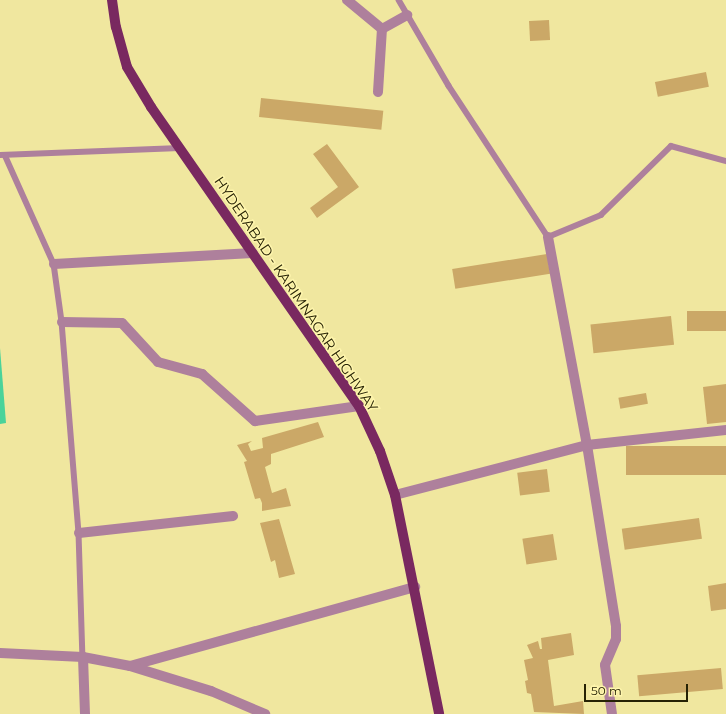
<!DOCTYPE html>
<html>
<head>
<meta charset="utf-8">
<style>
  body { margin:0 }
  #map { position:relative; width:726px; height:714px; overflow:hidden; background:#f0e79f; font-family:Montserrat,sans-serif }
  div>[style] { position:absolute }
  [style*='--x'] { left:calc(var(--x)*1px); top:calc(var(--y)*1px); width:calc(var(--w)*1px); rotate:calc(var(--a)*1deg) }
  .green>* { inset:0; background:#4ad39a }
  .building>* { inset:0; background:#cba867; transform-origin:0 0 }
  .service>* { height:5.5px; margin:-2.75px; padding:0 2.75px; transform-origin:2.75px; border-radius:2.75px; background:#ae809c }
  .minor>* { height:10px; margin:-5px; padding:0 5px; transform-origin:5px; border-radius:5px; background:#ae809c }
  .primary>* { height:10px; margin:-5px; padding:0 5px; transform-origin:5px; border-radius:5px; background:#792960 }
  span { translate:-50% -50%; white-space:nowrap; text-align:center; line-height:1.15; -webkit-text-stroke:3px #fef5ac; paint-order:stroke }
  .street-label { font-size:14px; color:#262204 }
  .scale { position:absolute; left:584px; top:684px; width:104px; height:18px; box-sizing:border-box; border:2px solid #262204; border-top:0; padding-left:5px; font-size:12px; line-height:14px; white-space:nowrap; color:#262204; -webkit-text-stroke:3px #fef5ac; paint-order:stroke }
</style>
</head>
<body>
<div id="map">
  <div class="green">
    <div style="clip-path:polygon(0 348px,6px 423px,0 424px)"></div>
  </div>
  <div class="building">
    <div style="left:549px;top:20px;width:20px;height:20px;rotate:87deg"></div>
    <div style="left:706px;top:72px;width:15px;height:52px;rotate:79deg"></div>
    <div style="left:261px;top:98px;width:123px;height:19px;rotate:6deg"></div>
    <div style="clip-path:polygon(327px 144px,359px 187px,317px 218px,310px 208px,338px 187px,313px 154px)"></div>
    <div style="left:547px;top:254px;width:20px;height:96px;rotate:81deg"></div>
    <div style="left:726px;top:311px;width:20px;height:39px;rotate:90deg"></div>
    <div style="left:671px;top:316px;width:29px;height:81px;rotate:84deg"></div>
    <div style="clip-path:polygon(726px 384px,726px 422px,707px 424px,703px 387px)"></div>
    <div style="left:646px;top:393px;width:11px;height:28px;rotate:80deg"></div>
    <div style="clip-path:polygon(318px 422px,324px 437px,271px 454px,271px 464px,265px 467px,272px 493px,286px 488px,291px 506px,262px 511px,262px 503px,260px 498px,255px 499px,244px 462px,247px 461px,237px 445px,252px 441px,248px 444px,251px 451px,263px 448px,262px 438px)"></div>
    <div style="left:726px;top:446px;width:29px;height:100px;rotate:90deg"></div>
    <div style="left:547px;top:469px;width:23px;height:30px;rotate:83deg"></div>
    <div style="left:699px;top:518px;width:21px;height:78px;rotate:82deg"></div>
    <div style="clip-path:polygon(279px 519px,295px 574px,279px 578px,275px 560px,271px 562px,260px 523px)"></div>
    <div style="left:553px;top:534px;width:26px;height:31px;rotate:81deg"></div>
    <div style="clip-path:polygon(726px 583px,726px 609px,711px 611px,708px 586px)"></div>
    <div style="clip-path:polygon(571px 633px,574px 655px,548px 660px,554px 706px,583px 701px,584px 714px,534px 712px,531px 694px,527px 693px,525px 681px,528px 680px,524px 660px,533px 658px,527px 645px,538px 641px,540px 649px,542px 649px,541px 638px)"></div>
    <div style="left:721px;top:668px;width:21px;height:84px;rotate:85deg"></div>
  </div>
  <div class="service">
    <div style="--x:399;--y:0;--w:99;--a:59.8"></div>
    <div style="--x:449;--y:86;--w:181;--a:56.7"></div>
    <div style="--x:548;--y:237;--w:57;--a:-22.5"></div>
    <div style="--x:601;--y:215;--w:98;--a:-44.6"></div>
    <div style="--x:671;--y:146;--w:57;--a:15.3"></div>
    <div style="--x:0;--y:155;--w:180;--a:-2.2"></div>
    <div style="--x:5;--y:155;--w:120;--a:65.8"></div>
    <div style="--x:54;--y:264;--w:59;--a:82.1"></div>
    <div style="--x:62;--y:322;--w:212;--a:85.4"></div>
    <div style="--x:79;--y:533;--w:124;--a:88.2"></div>
  </div>
  <div class="minor">
    <div style="--x:347;--y:0;--w:45;--a:39.6"></div>
    <div style="--x:378;--y:92;--w:63;--a:-86.4"></div>
    <div style="--x:382;--y:29;--w:29;--a:-29"></div>
    <div style="--x:548;--y:237;--w:212;--a:79.4"></div>
    <div style="--x:587;--y:445;--w:183;--a:80.9"></div>
    <div style="--x:616;--y:626;--w:13;--a:90"></div>
    <div style="--x:616;--y:639;--w:28;--a:113"></div>
    <div style="--x:605;--y:665;--w:49;--a:81.9"></div>
    <div style="--x:54;--y:264;--w:199;--a:-3.2"></div>
    <div style="--x:62;--y:322;--w:60;--a:1"></div>
    <div style="--x:122;--y:323;--w:53;--a:47.3"></div>
    <div style="--x:158;--y:362;--w:46;--a:15.3"></div>
    <div style="--x:202;--y:374;--w:71;--a:41.6"></div>
    <div style="--x:255;--y:421;--w:105;--a:-8.2"></div>
    <div style="--x:395;--y:495;--w:198;--a:-14.6"></div>
    <div style="--x:587;--y:445;--w:140;--a:-6.2"></div>
    <div style="--x:79;--y:533;--w:155;--a:-6.3"></div>
    <div style="--x:0;--y:653;--w:83;--a:2.8"></div>
    <div style="--x:83;--y:657;--w:48;--a:10.8"></div>
    <div style="--x:130;--y:666;--w:296;--a:-15.5"></div>
    <div style="--x:83;--y:657;--w:57;--a:88"></div>
    <div style="--x:130;--y:666;--w:85;--a:17.2"></div>
    <div style="--x:211;--y:691;--w:59;--a:23.1"></div>
  </div>
  <div class="primary">
    <div style="--x:112;--y:0;--w:27;--a:82"></div>
    <div style="--x:116;--y:27;--w:41;--a:74.6"></div>
    <div style="--x:127;--y:67;--w:47;--a:59"></div>
    <div style="--x:151;--y:107;--w:364;--a:55.2"></div>
    <div style="--x:359;--y:406;--w:50;--a:65"></div>
    <div style="--x:380;--y:451;--w:46;--a:71.2"></div>
    <div style="--x:395;--y:495;--w:223;--a:78.6"></div>
  </div>
  <div class="street-label">
    <span style="left:296px;top:294px;rotate:56deg">HYDERABAD - KARIMNAGAR HIGHWAY</span>
  </div>
  <div class="scale">50 m</div>
</div>
</body>
</html>
